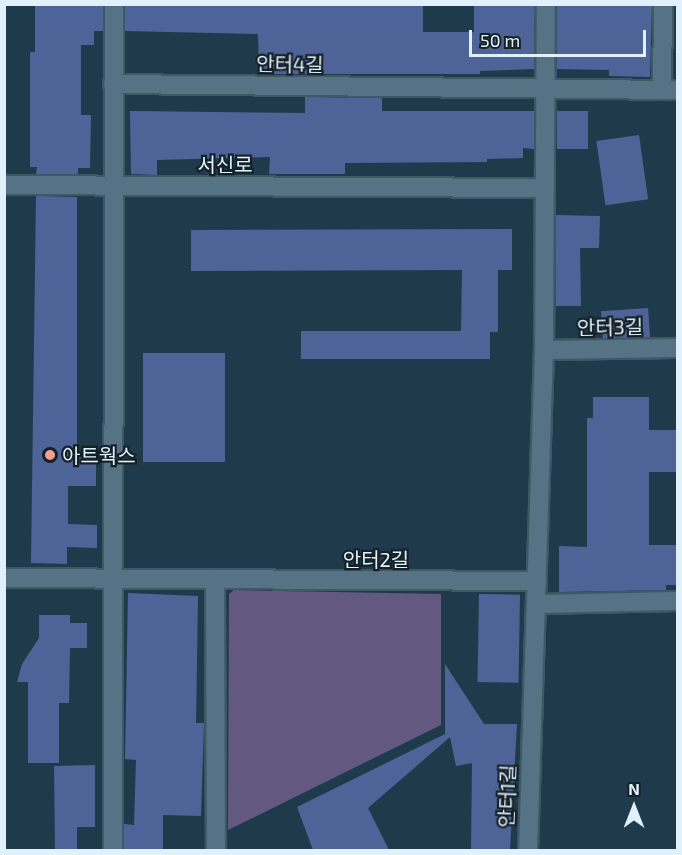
<!DOCTYPE html>
<html>
<head>
<meta charset="utf-8">
<style>
  body { margin:0 }
  #map { position:relative; width:682px; height:855px; overflow:hidden; background:#1f3b4b; font-family:"Exo 2","Noto Sans KR",sans-serif }
  div>[style] { position:absolute }
  [style*='--x'] { left:calc(var(--x)*1px); top:calc(var(--y)*1px); width:calc(var(--w)*1px); rotate:calc(var(--a)*1deg) }
  .green>* { inset:0; background:#635880 }
  .building>* { inset:0; background:#4e6499; transform-origin:0 0 }
  .roads { filter:drop-shadow(2px 0 #3e5866) drop-shadow(-2px 0 #3e5866) drop-shadow(0 2px #3e5866) drop-shadow(0 -2px #3e5866) }
  .minor>* { height:18px; margin:-9px; padding:0 9px; transform-origin:9px; border-radius:9px; background:#557385 }
  .dots>* { width:16px; height:16px; translate:-50% -50%; box-sizing:border-box; border:3px solid #152128; border-radius:50% }
  span { translate:-50% -50%; white-space:nowrap; text-align:center; line-height:1.15; -webkit-text-stroke:4.5px #152128; paint-order:stroke }
  .street-label { font-size:20px; color:#e1f1fb }
  .poi-label { font-size:20px; color:#e1f1fb }
  .left { translate:0 -50%; text-align:left }
  .frame { position:absolute; inset:0; border:6px solid #e1f1fb; pointer-events:none }
  .north { position:absolute; left:604px; top:777px; width:60px; height:60px; -webkit-text-stroke:4px #152128; paint-order:stroke; rotate:0deg; font-size:16px; font-weight:700; line-height:24px; text-align:center; color:#e1f1fb }
  .north::after { content:''; display:block; margin:auto; width:21px; height:27px; background:#e1f1fb; clip-path:polygon(50% 0,100% 100%,50% 72%,0 100%) }
  .scale { position:absolute; left:469px; top:30px; width:177px; height:27px; box-sizing:border-box; border:3px solid #e1f1fb; border-top:0; padding-left:8px; font-size:18px; line-height:21px; white-space:nowrap; color:#e1f1fb; -webkit-text-stroke:4px #152128; paint-order:stroke }
</style>
</head>
<body>
<div id="map">
  <div class="green">
    <div style="clip-path:polygon(234px 590px,441px 594px,441px 725px,228px 830px,229px 594px)"></div>
  </div>
  <div class="building">
    <div style="clip-path:polygon(35px 4px,103px 4px,103px 31px,94px 31px,94px 45px,81px 45px,81px 115px,91px 115px,90px 168px,78px 168px,78px 174px,36px 174px,37px 167px,30px 167px,30px 52px,35px 52px)"></div>
    <div style="clip-path:polygon(125px 4px,423px 4px,423px 32px,474px 32px,474px 4px,535px 4px,534px 69px,480px 71px,480px 74px,259px 74px,258px 34px,125px 31px)"></div>
    <div style="clip-path:polygon(557px 4px,652px 4px,650px 77px,609px 76px,609px 70px,557px 69px)"></div>
    <div style="clip-path:polygon(305px 97px,382px 98px,382px 111px,534px 111px,534px 149px,523px 148px,523px 158px,487px 159px,487px 162px,345px 163px,345px 174px,269px 174px,270px 157px,157px 160px,157px 175px,131px 174px,130px 111px,305px 113px)"></div>
    <div style="left:557px;top:111px;width:31px;height:38px"></div>
    <div style="left:639px;top:135px;width:65px;height:43px;rotate:82deg"></div>
    <div style="clip-path:polygon(36px 196px,77px 197px,77px 453px,96px 453px,96px 486px,68px 486px,68px 524px,97px 525px,97px 548px,67px 547px,67px 564px,31px 563px)"></div>
    <div style="clip-path:polygon(556px 215px,600px 216px,599px 248px,580px 248px,581px 306px,556px 306px)"></div>
    <div style="clip-path:polygon(512px 229px,512px 270px,498px 270px,498px 332px,490px 332px,490px 359px,301px 359px,301px 331px,461px 331px,462px 270px,191px 271px,191px 230px)"></div>
    <div style="left:648px;top:308px;width:29px;height:47px;rotate:86deg"></div>
    <div style="left:143px;top:353px;width:82px;height:109px"></div>
    <div style="clip-path:polygon(593px 397px,649px 397px,649px 430px,678px 430px,678px 472px,649px 472px,649px 545px,678px 545px,678px 585px,666px 585px,666px 590px,559px 592px,559px 546px,587px 547px,587px 418px,593px 418px)"></div>
    <div style="clip-path:polygon(128px 593px,198px 596px,196px 723px,204px 723px,201px 816px,163px 815px,163px 850px,124px 850px,124px 824px,134px 825px,136px 760px,125px 759px)"></div>
    <div style="left:479px;top:594px;width:41px;height:88px;rotate:1deg"></div>
    <div style="clip-path:polygon(39px 615px,70px 615px,70px 623px,87px 623px,87px 648px,70px 648px,69px 703px,59px 703px,59px 763px,28px 763px,28px 682px,17px 682px,22px 664px,39px 638px)"></div>
    <div style="clip-path:polygon(445px 664px,484px 724px,517px 724px,510px 850px,471px 850px,472px 763px,456px 766px,450px 737px,368px 808px,389px 850px,313px 850px,297px 807px,445px 734px)"></div>
    <div style="clip-path:polygon(95px 765px,95px 827px,77px 827px,77px 850px,55px 850px,54px 766px)"></div>
  </div>
  <div class="roads">
    <div class="minor">
      <div style="--x:113;--y:84;--w:565;--a:0.61"></div>
      <div style="--x:662;--y:90;--w:86;--a:-89.3"></div>
      <div style="--x:4;--y:185;--w:541;--a:0.32"></div>
      <div style="--x:544;--y:350;--w:134;--a:-0.9"></div>
      <div style="--x:4;--y:578;--w:533;--a:0.32"></div>
      <div style="--x:215;--y:581;--w:269;--a:89.8"></div>
      <div style="--x:537;--y:604;--w:141;--a:-1.2"></div>
      <div style="--x:113;--y:850;--w:846;--a:-89.93"></div>
      <div style="--x:528;--y:850;--w:500;--a:-88.17"></div>
      <div style="--x:544;--y:350;--w:346;--a:-89.7"></div>
    </div>
  </div>
  <div class="dots">
    <div style="left:50px;top:455px;background:#f59d8f"></div>
  </div>
  <div class="street-label">
    <span style="left:290px;top:64px;rotate:1deg">안터4길</span>
    <span style="left:225px;top:164px">서신로</span>
    <span style="left:610px;top:327px;rotate:-1deg">안터3길</span>
    <span style="left:376px;top:559px">안터2길</span>
    <span style="left:507px;top:796px;rotate:-88deg">안터1길</span>
  </div>
  <div class="poi-label">
    <span class="left" style="left:62px;top:455px">아트웍스</span>
  </div>
  <div class="frame"></div>
  <div class="north">N</div>
  <div class="scale">50 m</div>
</div>
</body>
</html>
